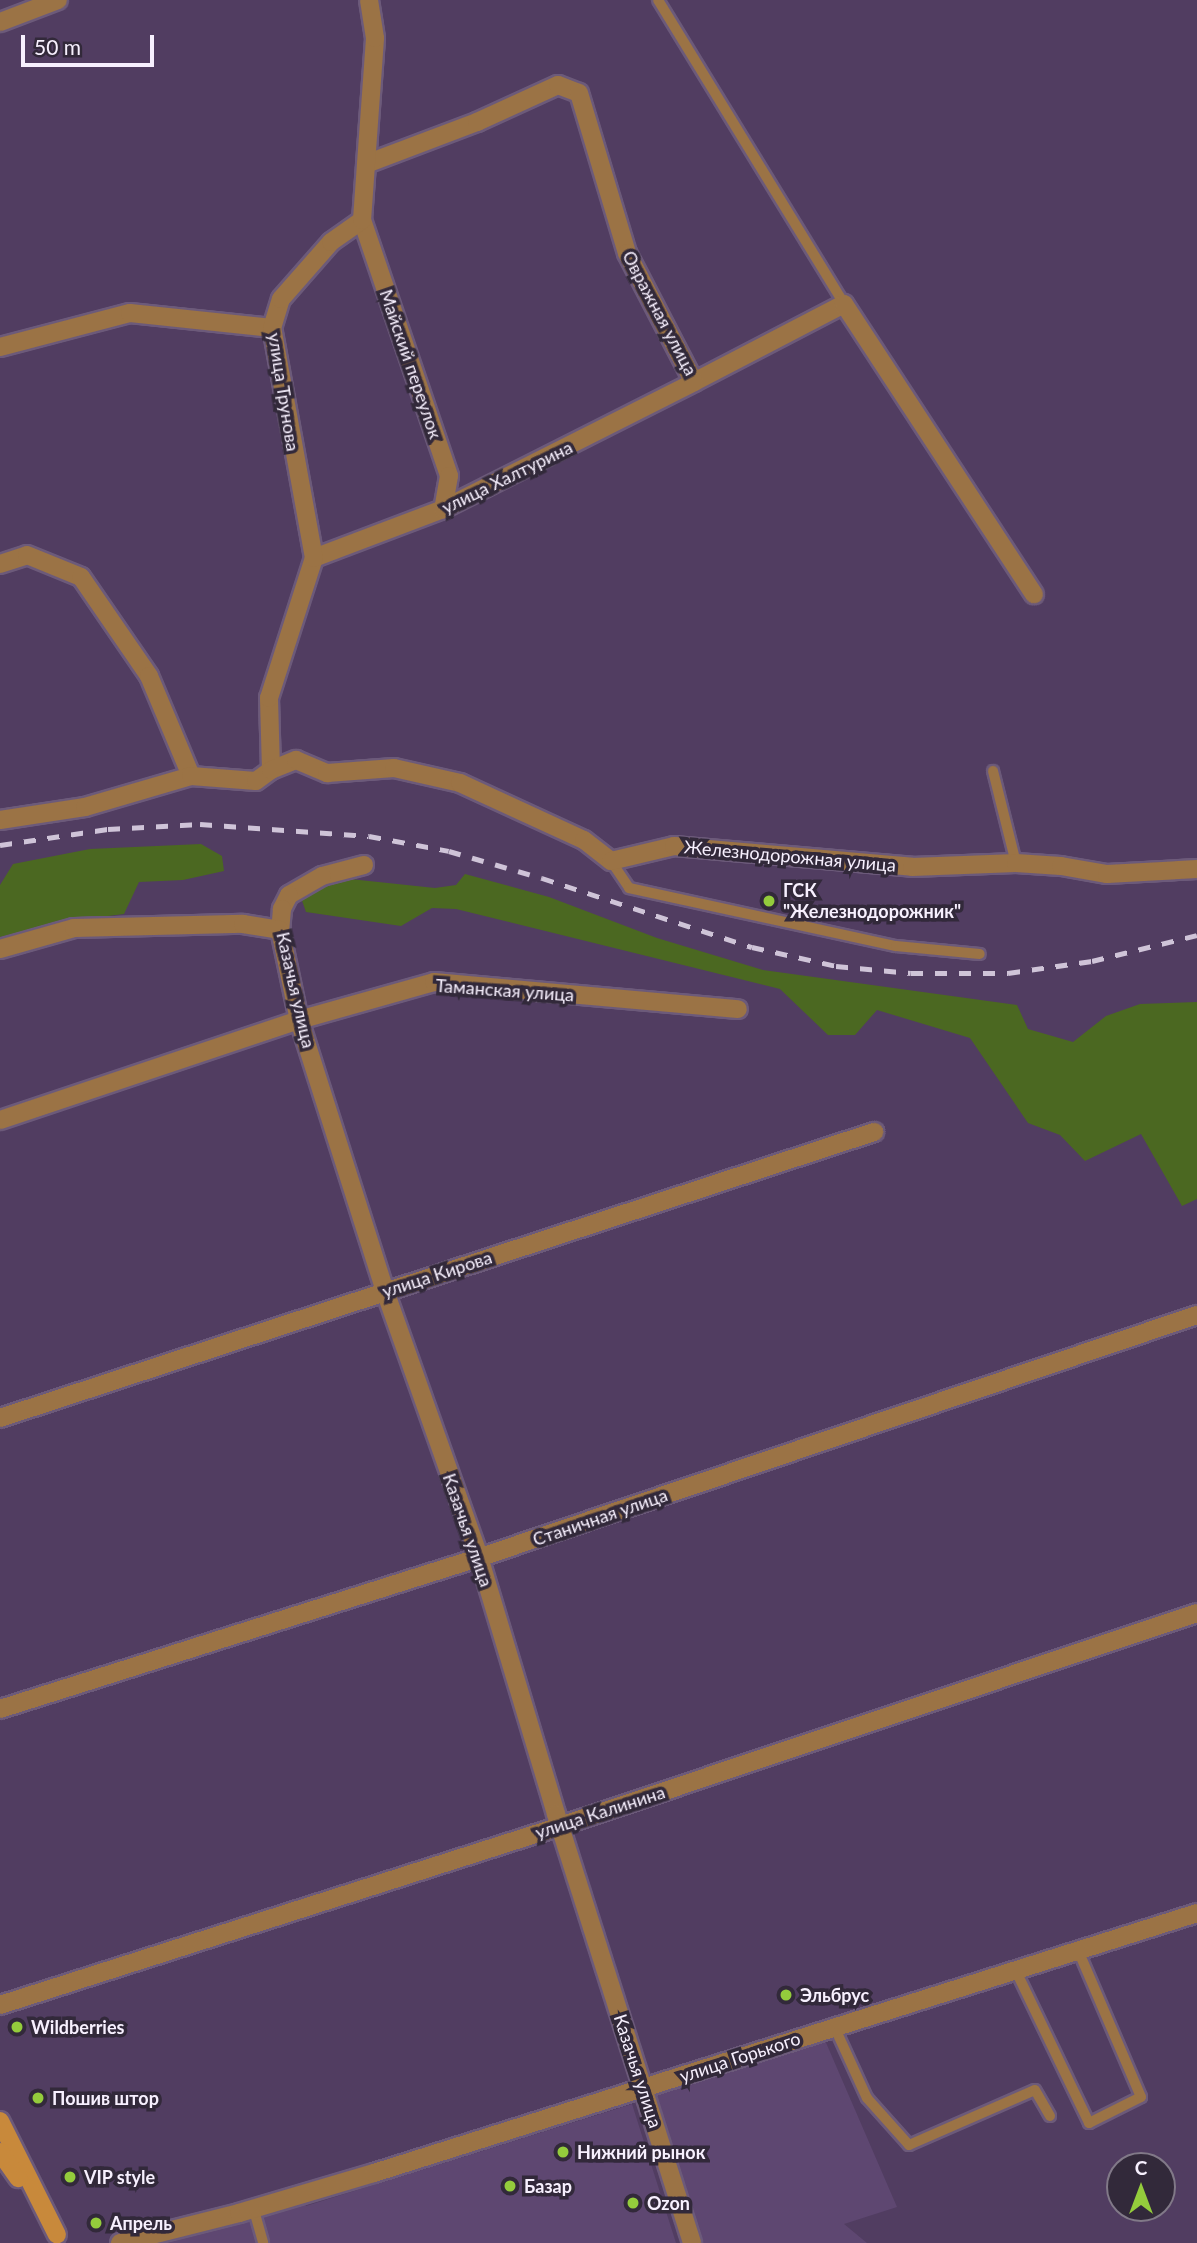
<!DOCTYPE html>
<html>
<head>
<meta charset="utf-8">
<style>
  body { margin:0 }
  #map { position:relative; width:1197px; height:2243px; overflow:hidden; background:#513d61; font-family:Lato,sans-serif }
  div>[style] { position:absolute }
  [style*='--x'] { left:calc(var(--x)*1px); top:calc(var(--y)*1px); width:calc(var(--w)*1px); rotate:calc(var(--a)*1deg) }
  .built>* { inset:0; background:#5e4771 }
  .green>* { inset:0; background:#4b6821 }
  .roads { filter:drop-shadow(2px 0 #6c5a7a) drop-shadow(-2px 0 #6c5a7a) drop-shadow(0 2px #6c5a7a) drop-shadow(0 -2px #6c5a7a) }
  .service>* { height:10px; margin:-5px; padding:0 5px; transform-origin:5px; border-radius:5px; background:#9b7345 }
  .minor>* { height:18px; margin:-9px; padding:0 9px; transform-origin:9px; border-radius:9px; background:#9b7345 }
  .secondary>* { height:18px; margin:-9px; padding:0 9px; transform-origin:9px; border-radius:9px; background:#c8893b }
  .rail>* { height:5px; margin-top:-2.5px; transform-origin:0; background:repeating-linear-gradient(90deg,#cfc4d8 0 12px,transparent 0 24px) }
  .dots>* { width:19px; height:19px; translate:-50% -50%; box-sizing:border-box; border:4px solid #32293a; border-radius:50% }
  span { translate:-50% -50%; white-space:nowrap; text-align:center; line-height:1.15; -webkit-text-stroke:7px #32293a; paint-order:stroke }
  .street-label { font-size:18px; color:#f7f0fe }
  .poi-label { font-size:18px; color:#f7f0fe; font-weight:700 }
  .left { translate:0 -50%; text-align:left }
  .north { position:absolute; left:1106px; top:2152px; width:70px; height:70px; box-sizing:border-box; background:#32293a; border:2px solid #817988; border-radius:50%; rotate:0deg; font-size:19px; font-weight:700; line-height:28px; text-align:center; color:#f7f0fe }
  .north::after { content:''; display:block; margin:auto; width:24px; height:32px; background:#94cc3c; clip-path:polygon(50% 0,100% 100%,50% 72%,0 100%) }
  .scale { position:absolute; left:21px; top:35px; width:133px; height:32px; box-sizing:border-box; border:4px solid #f7f0fe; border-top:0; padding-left:9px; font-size:21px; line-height:24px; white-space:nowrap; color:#f7f0fe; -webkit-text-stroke:5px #32293a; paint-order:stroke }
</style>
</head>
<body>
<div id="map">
  <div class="built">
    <div style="clip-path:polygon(824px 2038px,897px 2207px,844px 2224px,867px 2243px,703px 2243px,656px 2093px)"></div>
    <div style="clip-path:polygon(632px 2104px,676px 2243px,146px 2243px,305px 2202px,306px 2206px)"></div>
  </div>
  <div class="green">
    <div style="clip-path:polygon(201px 844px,222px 856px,224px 871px,183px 880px,139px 882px,124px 914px,68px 921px,0 937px,0 885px,13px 864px,90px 849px)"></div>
    <div style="clip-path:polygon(465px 874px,549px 897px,657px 938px,763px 970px,1017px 1005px,1028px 1029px,1073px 1042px,1106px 1016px,1140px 1004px,1197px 1002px,1197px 1199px,1182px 1206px,1141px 1134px,1085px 1161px,1060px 1135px,1028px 1123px,970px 1038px,877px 1010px,855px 1035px,828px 1035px,780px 989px,456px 909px,432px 908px,401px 926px,306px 912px,300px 895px,350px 879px,435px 888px,456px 885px)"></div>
  </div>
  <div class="roads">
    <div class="service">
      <div style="--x:658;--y:0;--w:356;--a:58.5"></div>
      <div style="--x:993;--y:771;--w:95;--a:76"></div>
      <div style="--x:611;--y:861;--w:32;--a:56"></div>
      <div style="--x:629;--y:888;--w:273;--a:12.3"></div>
      <div style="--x:896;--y:946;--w:84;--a:5.4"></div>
      <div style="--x:1015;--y:1969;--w:171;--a:64.3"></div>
      <div style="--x:1089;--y:2123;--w:58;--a:-26.6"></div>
      <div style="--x:1141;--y:2097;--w:160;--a:-113.2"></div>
      <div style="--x:834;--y:2026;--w:79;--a:65.4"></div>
      <div style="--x:867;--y:2098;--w:63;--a:48.2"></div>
      <div style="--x:909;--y:2145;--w:137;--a:-23.6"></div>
      <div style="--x:1035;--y:2090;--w:30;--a:60"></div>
      <div style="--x:253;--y:2207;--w:37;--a:74"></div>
    </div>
    <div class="minor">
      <div style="--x:0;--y:22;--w:62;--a:-20.8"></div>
      <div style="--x:366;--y:164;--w:119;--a:-20.7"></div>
      <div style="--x:477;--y:122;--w:89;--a:-24.6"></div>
      <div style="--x:558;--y:85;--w:22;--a:21"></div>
      <div style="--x:579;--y:93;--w:167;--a:73.3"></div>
      <div style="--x:627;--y:253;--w:145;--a:62.6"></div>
      <div style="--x:694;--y:382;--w:169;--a:-27.5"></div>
      <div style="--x:844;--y:304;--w:347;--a:56.8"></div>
      <div style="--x:362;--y:220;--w:270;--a:71.2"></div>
      <div style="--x:449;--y:476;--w:34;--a:100"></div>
      <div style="--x:0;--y:347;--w:134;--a:-14.7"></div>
      <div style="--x:130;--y:313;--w:143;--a:6"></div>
      <div style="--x:314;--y:558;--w:138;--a:-20.8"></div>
      <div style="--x:443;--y:509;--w:281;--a:-26.8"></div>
      <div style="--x:0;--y:564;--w:28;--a:-18"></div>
      <div style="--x:27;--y:555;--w:58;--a:22.2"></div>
      <div style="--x:81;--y:577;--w:120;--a:55.5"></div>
      <div style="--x:149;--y:676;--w:108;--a:67.2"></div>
      <div style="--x:271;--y:770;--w:72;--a:-91.6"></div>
      <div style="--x:269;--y:698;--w:147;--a:-72.2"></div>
      <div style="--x:314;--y:558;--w:234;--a:-100.3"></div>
      <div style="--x:272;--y:328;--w:30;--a:-73"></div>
      <div style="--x:281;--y:299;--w:76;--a:-48.7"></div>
      <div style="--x:331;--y:242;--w:38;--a:-35"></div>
      <div style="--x:362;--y:220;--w:182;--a:-85.9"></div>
      <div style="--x:375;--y:38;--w:38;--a:-99"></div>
      <div style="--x:0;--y:820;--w:86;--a:-8.7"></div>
      <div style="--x:85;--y:807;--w:110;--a:-16.3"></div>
      <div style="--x:191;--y:776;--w:65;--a:4.4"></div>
      <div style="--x:256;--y:781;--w:19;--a:-36"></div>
      <div style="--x:271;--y:770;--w:27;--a:-22"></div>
      <div style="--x:296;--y:760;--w:34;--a:23"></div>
      <div style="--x:327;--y:773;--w:67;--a:-4.3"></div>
      <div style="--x:394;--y:768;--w:68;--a:12.8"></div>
      <div style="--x:460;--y:783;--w:136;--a:24.7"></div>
      <div style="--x:584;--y:840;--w:34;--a:38"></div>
      <div style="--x:611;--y:861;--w:65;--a:-13.4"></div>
      <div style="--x:674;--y:846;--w:239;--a:5"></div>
      <div style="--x:912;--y:867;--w:104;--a:-2.2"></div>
      <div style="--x:1016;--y:863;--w:45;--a:3.8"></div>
      <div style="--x:1061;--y:866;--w:47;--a:9.9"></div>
      <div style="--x:1107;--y:874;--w:90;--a:-3.2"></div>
      <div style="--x:364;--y:865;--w:43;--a:165.3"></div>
      <div style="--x:322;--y:876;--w:38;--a:150"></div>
      <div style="--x:289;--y:895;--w:16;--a:117"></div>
      <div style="--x:282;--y:909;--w:21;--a:95"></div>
      <div style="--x:280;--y:930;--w:92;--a:78.1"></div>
      <div style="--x:299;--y:1020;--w:284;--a:72.4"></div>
      <div style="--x:385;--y:1291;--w:282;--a:70.5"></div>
      <div style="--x:479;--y:1557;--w:268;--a:73.3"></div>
      <div style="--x:556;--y:1814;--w:450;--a:72.4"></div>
      <div style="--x:0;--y:949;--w:77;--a:-15.8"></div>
      <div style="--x:74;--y:928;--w:169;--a:-1.4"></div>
      <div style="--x:243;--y:924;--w:37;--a:9"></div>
      <div style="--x:0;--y:1120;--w:315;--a:-18.5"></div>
      <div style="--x:299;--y:1020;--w:140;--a:-15.7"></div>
      <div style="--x:434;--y:982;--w:305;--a:5.1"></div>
      <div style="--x:0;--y:1418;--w:920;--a:-18.12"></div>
      <div style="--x:0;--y:1709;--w:508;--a:-17.54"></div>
      <div style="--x:484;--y:1556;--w:753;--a:-18.68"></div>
      <div style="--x:0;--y:2005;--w:575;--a:-17.71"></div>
      <div style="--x:548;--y:1830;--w:684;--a:-18.49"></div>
      <div style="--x:120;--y:2243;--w:123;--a:-14.1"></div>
      <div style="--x:239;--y:2213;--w:141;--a:-16.5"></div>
      <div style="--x:374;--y:2173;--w:863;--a:-17.53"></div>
    </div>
    <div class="secondary">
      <div style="--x:0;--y:2121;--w:127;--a:63.4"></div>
      <div style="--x:0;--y:2152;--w:32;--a:55"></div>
    </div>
  </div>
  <div class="rail">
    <div style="--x:0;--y:845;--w:109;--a:-8.4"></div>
    <div style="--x:108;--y:829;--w:92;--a:-3.1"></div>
    <div style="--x:200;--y:824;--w:169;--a:4.1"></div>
    <div style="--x:369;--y:836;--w:81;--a:10.6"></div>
    <div style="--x:449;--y:851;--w:97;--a:16.2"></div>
    <div style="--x:542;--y:878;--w:221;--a:18.2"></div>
    <div style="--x:752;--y:947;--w:86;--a:12.7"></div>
    <div style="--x:836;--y:966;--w:75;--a:5.3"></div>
    <div style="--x:911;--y:973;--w:97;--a:0"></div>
    <div style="--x:1008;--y:973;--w:85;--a:-8.1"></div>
    <div style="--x:1092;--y:961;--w:108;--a:-13.9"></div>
  </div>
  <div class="dots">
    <div style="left:769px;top:901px;background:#94cc3c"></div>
    <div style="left:786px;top:1995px;background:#94cc3c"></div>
    <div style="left:17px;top:2027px;background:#94cc3c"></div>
    <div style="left:38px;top:2098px;background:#94cc3c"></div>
    <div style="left:563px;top:2152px;background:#94cc3c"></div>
    <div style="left:70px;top:2177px;background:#94cc3c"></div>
    <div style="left:510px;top:2186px;background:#94cc3c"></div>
    <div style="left:633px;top:2203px;background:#94cc3c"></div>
    <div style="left:96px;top:2223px;background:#94cc3c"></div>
  </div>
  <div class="street-label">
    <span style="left:660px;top:313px;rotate:62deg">Овражная улица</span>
    <span style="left:411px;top:364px;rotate:71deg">Майский переулок</span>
    <span style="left:284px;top:392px;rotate:81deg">улица Трунова</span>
    <span style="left:507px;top:477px;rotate:-26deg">улица Халтурина</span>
    <span style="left:790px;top:856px;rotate:5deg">Железнодорожная улица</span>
    <span style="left:296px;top:990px;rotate:77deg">Казачья улица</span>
    <span style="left:505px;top:990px;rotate:4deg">Таманская улица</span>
    <span style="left:437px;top:1274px;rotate:-18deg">улица Кирова</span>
    <span style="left:600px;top:1517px;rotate:-19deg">Станичная улица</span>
    <span style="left:468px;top:1530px;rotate:71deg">Казачья улица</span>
    <span style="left:600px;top:1812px;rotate:-18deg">улица Калинина</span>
    <span style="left:740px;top:2057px;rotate:-18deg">улица Горького</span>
    <span style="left:638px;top:2071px;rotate:72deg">Казачья улица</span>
  </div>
  <div class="poi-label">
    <span class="left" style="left:783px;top:901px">ГСК<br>"Железнодорожник"</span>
    <span class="left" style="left:800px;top:1995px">Эльбрус</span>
    <span class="left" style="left:31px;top:2027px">Wildberries</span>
    <span class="left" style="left:52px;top:2098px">Пошив штор</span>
    <span class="left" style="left:577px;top:2152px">Нижний рынок</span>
    <span class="left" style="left:84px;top:2177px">VIP style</span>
    <span class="left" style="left:524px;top:2186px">Базар</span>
    <span class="left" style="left:647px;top:2203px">Ozon</span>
    <span class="left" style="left:110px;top:2223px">Апрель</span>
  </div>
  <div class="north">С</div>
  <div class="scale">50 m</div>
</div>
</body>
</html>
